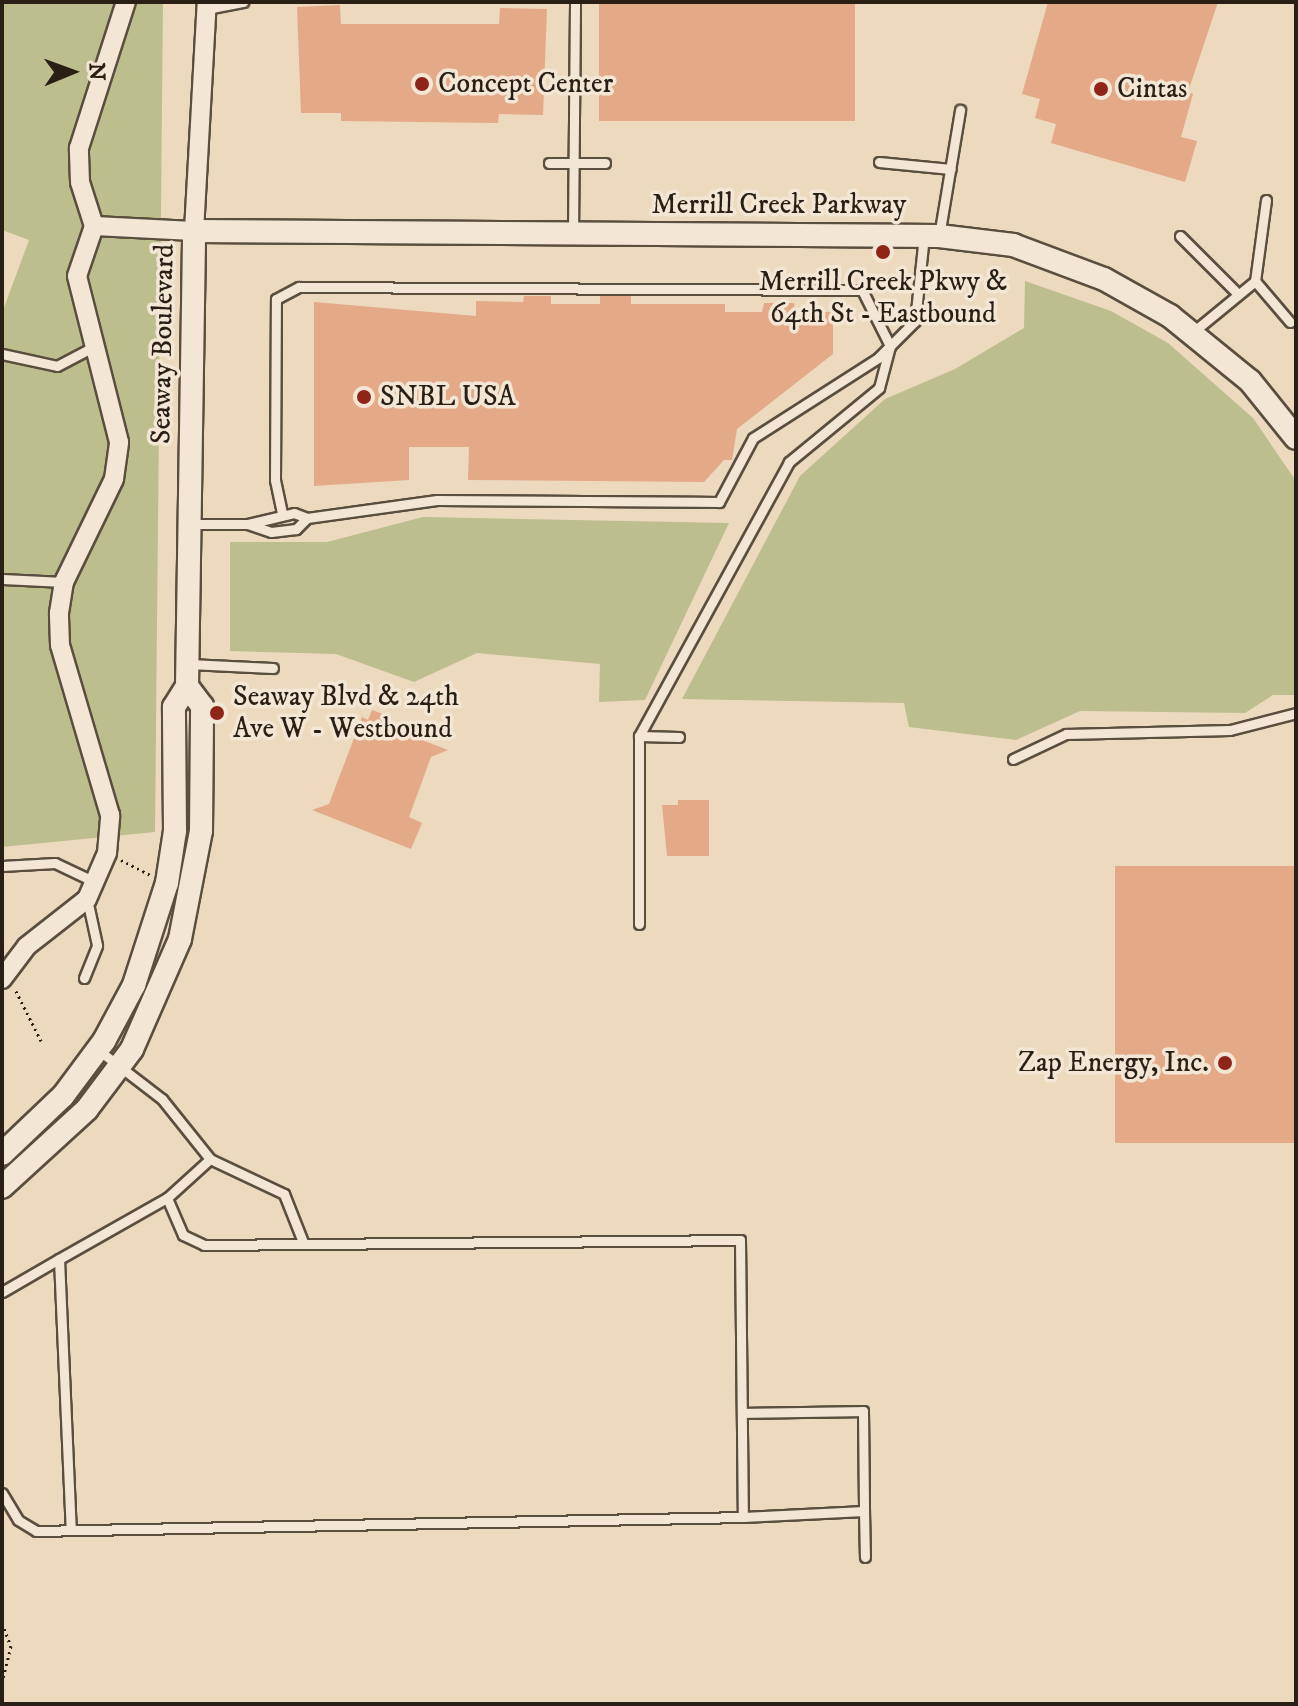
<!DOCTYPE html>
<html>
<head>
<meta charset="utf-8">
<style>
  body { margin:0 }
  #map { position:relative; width:1298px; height:1706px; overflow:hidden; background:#ecd9be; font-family:"IM FELL DW Pica",serif }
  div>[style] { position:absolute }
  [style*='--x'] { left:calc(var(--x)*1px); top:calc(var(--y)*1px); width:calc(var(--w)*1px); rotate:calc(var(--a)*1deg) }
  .green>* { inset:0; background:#bdbe8e }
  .building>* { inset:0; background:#e4a987; transform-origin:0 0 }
  .path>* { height:3px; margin-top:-1.5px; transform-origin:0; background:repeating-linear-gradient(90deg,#291f15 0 2px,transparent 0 6px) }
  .roads { filter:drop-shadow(2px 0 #5a4e3f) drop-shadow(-2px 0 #5a4e3f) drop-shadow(0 2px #5a4e3f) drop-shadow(0 -2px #5a4e3f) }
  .service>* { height:9px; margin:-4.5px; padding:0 4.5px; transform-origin:4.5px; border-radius:4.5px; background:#f3e6d5 }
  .minor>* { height:18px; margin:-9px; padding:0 9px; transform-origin:9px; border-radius:9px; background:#f3e6d5 }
  .tertiary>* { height:22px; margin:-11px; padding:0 11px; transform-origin:11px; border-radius:11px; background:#f3e6d5 }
  .dots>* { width:22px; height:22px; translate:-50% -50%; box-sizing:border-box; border:4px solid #f3e6d5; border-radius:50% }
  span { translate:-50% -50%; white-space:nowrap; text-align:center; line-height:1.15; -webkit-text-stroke:7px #f3e6d5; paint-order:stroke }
  .poi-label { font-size:28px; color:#291f15 }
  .left { translate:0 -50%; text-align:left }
  .right { translate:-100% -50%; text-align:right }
  .street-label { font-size:28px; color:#291f15 }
  .frame { position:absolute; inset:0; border:4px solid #291f15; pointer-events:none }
  .north { position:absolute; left:32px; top:32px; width:80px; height:80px; -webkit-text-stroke:6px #f3e6d5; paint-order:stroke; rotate:89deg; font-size:22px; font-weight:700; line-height:32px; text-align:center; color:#291f15 }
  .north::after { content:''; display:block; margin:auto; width:28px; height:36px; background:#291f15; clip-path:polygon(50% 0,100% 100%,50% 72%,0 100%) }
</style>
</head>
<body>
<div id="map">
  <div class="green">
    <div style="clip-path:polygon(2px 2px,163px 2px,155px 832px,2px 847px,2px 313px,29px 240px,2px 230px)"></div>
    <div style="clip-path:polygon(1025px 281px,1111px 311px,1168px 343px,1253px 418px,1296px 481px,1296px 695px,1273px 695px,1245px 713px,1080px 711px,1016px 740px,909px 727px,904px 703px,682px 699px,800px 476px,885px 399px,955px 369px,1024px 328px)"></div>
    <div style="clip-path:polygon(423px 517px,729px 523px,645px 700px,599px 702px,600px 664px,477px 653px,414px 682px,336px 654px,230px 651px,230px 542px,327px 542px)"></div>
  </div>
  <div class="building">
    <div style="left:599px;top:2px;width:256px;height:119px"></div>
    <div style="clip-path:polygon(1048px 2px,1218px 2px,1188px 92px,1193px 94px,1181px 137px,1197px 141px,1185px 182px,1051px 143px,1056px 124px,1035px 118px,1040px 99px,1022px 94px)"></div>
    <div style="clip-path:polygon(340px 5px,341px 24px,499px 24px,500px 8px,547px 9px,543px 115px,499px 114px,498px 123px,341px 121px,341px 113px,301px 113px,297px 7px)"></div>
    <div style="clip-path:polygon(524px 296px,551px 296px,551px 304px,600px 304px,600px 296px,631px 296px,631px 304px,725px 304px,725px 312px,762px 312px,764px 303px,794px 303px,795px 312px,833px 312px,833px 354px,737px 429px,732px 460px,724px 460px,704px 482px,468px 480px,469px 447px,409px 447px,409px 480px,314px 486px,314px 302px,476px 316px,476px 301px,523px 302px)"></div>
    <div style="clip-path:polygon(372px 710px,391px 717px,388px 727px,448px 750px,431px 757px,409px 817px,422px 823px,411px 849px,312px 810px,329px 804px,362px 717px,368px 720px)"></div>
    <div style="clip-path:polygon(678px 800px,709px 800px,709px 856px,667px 856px,662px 805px,678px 805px)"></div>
    <div style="left:1296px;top:866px;width:277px;height:181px;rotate:90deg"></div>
  </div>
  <div class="path">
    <div style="--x:121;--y:860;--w:33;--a:27"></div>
    <div style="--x:16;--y:991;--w:56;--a:63.4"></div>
    <div style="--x:2;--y:1623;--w:25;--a:69"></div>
    <div style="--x:11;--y:1646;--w:38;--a:104"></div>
  </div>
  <div class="roads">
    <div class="service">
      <div style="--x:207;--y:9;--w:37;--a:-11"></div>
      <div style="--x:879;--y:162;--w:72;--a:5.6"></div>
      <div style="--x:549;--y:163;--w:56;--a:0"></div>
      <div style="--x:1266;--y:200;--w:82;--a:97.7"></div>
      <div style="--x:1255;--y:281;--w:54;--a:49.5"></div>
      <div style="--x:573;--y:234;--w:232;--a:-89.5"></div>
      <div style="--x:939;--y:236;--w:128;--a:-80.5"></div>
      <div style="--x:1180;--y:236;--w:82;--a:45"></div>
      <div style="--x:1193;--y:332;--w:80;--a:-39.4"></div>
      <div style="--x:2;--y:354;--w:56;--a:12.3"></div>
      <div style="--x:57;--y:366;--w:43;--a:-27.8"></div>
      <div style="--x:282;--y:513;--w:34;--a:-102"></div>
      <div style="--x:275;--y:480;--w:181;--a:-89.7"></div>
      <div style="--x:276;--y:299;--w:26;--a:-28"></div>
      <div style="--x:299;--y:287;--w:563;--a:0.31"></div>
      <div style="--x:862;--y:290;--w:63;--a:63.4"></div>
      <div style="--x:890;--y:346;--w:43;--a:104.7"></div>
      <div style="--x:879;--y:388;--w:117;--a:140.6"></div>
      <div style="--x:789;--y:462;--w:312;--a:118.7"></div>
      <div style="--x:639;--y:736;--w:188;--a:90"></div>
      <div style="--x:294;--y:513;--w:14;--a:21"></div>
      <div style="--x:307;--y:518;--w:16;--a:135"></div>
      <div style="--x:296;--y:529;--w:25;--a:173"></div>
      <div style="--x:271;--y:532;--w:24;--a:-161"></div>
      <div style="--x:248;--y:524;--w:47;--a:-13.4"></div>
      <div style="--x:307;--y:518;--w:131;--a:-7.9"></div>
      <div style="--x:437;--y:500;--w:282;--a:0.4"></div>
      <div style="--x:719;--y:502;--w:72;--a:-62"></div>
      <div style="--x:753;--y:438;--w:148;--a:-32.6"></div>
      <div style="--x:878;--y:358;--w:52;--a:-45"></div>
      <div style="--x:915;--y:321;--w:85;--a:-84"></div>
      <div style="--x:190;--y:524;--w:58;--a:0"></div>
      <div style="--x:2;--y:579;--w:62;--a:2.8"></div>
      <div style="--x:188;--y:664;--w:85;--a:2.7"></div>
      <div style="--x:639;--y:736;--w:40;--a:1.4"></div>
      <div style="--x:1013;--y:759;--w:59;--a:-25.3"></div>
      <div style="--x:1066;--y:734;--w:164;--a:-1.4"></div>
      <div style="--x:1230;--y:730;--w:68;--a:-14.4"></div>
      <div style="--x:2;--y:866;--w:53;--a:-3.2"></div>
      <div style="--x:55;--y:863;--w:44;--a:25.4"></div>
      <div style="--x:84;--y:978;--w:35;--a:-68"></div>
      <div style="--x:97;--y:945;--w:47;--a:-102.3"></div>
      <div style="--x:97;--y:1049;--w:82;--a:37.6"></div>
      <div style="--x:162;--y:1099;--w:77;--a:51.3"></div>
      <div style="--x:210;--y:1159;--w:58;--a:137.8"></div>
      <div style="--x:167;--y:1198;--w:40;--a:66.6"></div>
      <div style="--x:183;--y:1235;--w:23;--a:25"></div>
      <div style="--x:204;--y:1245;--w:536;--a:-0.53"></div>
      <div style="--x:740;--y:1240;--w:277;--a:89.4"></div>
      <div style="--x:743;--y:1517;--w:121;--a:-2.8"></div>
      <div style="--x:864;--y:1511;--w:46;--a:88.8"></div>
      <div style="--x:210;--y:1159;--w:82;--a:25.3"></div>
      <div style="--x:284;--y:1194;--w:52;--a:68.4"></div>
      <div style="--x:59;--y:1259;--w:124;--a:-29.5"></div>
      <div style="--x:2;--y:1292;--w:66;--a:-30.1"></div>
      <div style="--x:59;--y:1259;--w:271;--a:87.5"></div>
      <div style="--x:742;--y:1413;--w:121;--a:-0.9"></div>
      <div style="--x:863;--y:1411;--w:100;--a:89.4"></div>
      <div style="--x:2;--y:1493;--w:31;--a:59"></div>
      <div style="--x:18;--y:1520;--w:21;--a:31"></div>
      <div style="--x:36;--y:1531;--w:707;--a:-1.13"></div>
    </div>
    <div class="minor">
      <div style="--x:94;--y:226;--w:100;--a:2.9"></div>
      <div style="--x:194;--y:231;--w:229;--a:-86.8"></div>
      <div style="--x:2;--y:979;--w:41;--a:-52.9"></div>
      <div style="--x:27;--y:946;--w:76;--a:-38.1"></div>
      <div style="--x:87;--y:899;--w:50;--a:-66.5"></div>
      <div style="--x:107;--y:853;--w:38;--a:-85"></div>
      <div style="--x:110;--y:815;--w:177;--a:-106.4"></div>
      <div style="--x:60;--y:645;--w:32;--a:-92"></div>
      <div style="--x:59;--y:613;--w:31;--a:-81"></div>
      <div style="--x:64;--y:582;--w:114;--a:-64.1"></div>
      <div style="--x:114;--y:479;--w:37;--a:-82"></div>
      <div style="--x:119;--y:442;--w:171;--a:-104.2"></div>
      <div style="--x:77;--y:276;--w:53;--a:-71.2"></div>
      <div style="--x:94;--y:226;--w:46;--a:-107.7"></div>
      <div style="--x:80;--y:182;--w:34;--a:-92"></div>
      <div style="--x:79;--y:148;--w:153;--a:-72.2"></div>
    </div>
    <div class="tertiary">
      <div style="--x:2;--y:1154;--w:84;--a:-43.6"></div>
      <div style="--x:63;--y:1096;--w:69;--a:-53.3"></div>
      <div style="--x:104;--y:1041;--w:64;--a:-61.8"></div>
      <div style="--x:134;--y:985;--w:107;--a:-72.1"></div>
      <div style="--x:167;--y:883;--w:53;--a:-81.3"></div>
      <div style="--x:175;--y:831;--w:124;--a:-90.5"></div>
      <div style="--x:174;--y:707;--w:25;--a:-58"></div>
      <div style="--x:187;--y:686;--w:455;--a:-89.1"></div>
      <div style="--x:194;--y:231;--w:745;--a:0.38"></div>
      <div style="--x:939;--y:236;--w:75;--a:6.9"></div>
      <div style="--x:1013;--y:245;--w:97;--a:20.5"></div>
      <div style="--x:1104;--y:279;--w:76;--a:29.3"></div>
      <div style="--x:1170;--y:316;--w:103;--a:39.1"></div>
      <div style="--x:1250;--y:381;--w:73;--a:51.1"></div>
      <div style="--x:2;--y:1187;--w:115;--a:-42.5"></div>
      <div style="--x:87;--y:1109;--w:75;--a:-53.1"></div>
      <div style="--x:132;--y:1049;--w:120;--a:-66.4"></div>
      <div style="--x:180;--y:939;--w:110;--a:-79"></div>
      <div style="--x:201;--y:831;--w:125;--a:-89.5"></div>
      <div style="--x:202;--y:706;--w:25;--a:-127"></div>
    </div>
  </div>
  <div class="dots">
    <div style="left:422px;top:84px;background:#8f2418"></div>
    <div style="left:1101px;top:89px;background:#8f2418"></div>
    <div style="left:883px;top:252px;background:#8f2418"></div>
    <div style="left:364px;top:397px;background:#8f2418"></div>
    <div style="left:217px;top:713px;background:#8f2418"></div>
    <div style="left:1225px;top:1063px;background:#8f2418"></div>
  </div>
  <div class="poi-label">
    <span class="left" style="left:438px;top:84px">Concept Center</span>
    <span class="left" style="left:1117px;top:89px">Cintas</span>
    <span style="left:883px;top:298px">Merrill Creek Pkwy &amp;<br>64th St - Eastbound</span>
    <span class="left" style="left:380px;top:397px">SNBL USA</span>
    <span class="left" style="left:233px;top:713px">Seaway Blvd &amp; 24th<br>Ave W - Westbound</span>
    <span class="right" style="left:1209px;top:1063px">Zap Energy, Inc.</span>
  </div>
  <div class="street-label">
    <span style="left:779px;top:205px">Merrill Creek Parkway</span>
    <span style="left:163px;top:344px;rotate:-89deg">Seaway Boulevard</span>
  </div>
  <div class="frame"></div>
  <div class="north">N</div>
</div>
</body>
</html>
